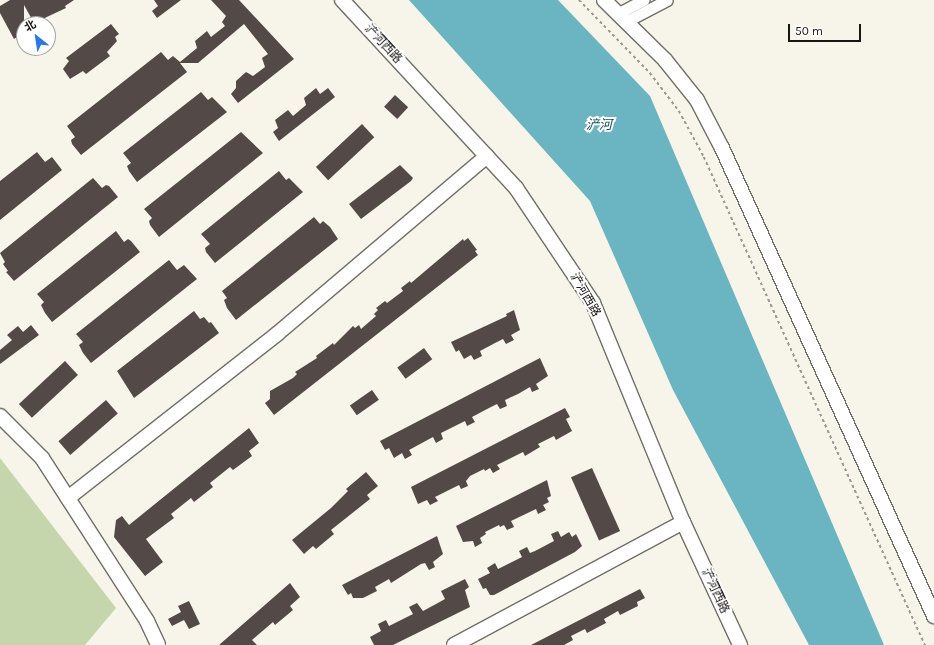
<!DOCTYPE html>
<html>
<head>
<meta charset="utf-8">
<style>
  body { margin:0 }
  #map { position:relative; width:934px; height:645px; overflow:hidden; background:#f7f4ea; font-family:Karla,"Noto Sans SC",sans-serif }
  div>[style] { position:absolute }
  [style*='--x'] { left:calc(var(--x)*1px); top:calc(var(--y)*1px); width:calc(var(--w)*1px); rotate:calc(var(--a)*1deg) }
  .green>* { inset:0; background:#c5d6ad }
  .water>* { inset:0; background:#6bb5c2 }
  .building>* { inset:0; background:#534a47; transform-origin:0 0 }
  .path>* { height:1.5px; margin-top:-0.75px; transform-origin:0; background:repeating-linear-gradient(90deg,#9a9891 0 3px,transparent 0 6px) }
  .roads { filter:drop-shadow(1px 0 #726f67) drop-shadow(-1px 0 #726f67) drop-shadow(0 1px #726f67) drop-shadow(0 -1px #726f67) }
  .minor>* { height:11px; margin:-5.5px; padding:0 5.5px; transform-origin:5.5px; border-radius:5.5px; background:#fff }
  .tertiary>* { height:14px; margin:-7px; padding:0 7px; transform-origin:7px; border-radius:7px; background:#fff }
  span { translate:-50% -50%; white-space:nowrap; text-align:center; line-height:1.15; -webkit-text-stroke:4px #fff; paint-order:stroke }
  .street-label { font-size:12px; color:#171613 }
  .water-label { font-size:13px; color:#064c55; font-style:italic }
  .north { position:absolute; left:16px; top:16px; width:40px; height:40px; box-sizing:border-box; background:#fff; border:1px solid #a2a2a1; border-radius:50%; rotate:330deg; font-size:11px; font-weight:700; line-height:16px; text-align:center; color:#171613 }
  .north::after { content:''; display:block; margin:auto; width:14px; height:18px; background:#2978e3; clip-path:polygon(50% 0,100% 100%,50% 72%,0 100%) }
  .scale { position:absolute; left:788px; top:24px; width:73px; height:18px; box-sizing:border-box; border:2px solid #171613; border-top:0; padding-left:5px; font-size:12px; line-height:14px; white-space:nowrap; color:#171613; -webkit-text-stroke:3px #fff; paint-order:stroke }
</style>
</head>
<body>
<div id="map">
  <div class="green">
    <div style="clip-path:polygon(0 458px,116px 608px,85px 645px,0 645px)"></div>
  </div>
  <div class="water">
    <div style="clip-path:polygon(409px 0,558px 0,650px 96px,884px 645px,809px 645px,673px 390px,590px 201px)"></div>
  </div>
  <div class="building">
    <div style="clip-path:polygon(10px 0,74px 0,65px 6px,66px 8px,34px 23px,24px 5px,24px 49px,17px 37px,14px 39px,0 13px,0 6px)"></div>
    <div style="clip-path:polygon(154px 0,181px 0,157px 18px,152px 11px,158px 6px)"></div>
    <div style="clip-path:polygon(211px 0,239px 0,294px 59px,238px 103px,231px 94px,236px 88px,236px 81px,246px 72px,253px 76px,265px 67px,262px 58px,268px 54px,244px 24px,198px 63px,180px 63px,187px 72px,81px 155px,72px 144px,71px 140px,75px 137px,67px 126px,161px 52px,168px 60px,173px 56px,180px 62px,197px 48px,195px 41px,207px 31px,211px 37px,225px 26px,222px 22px,226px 16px)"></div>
    <div style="clip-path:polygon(111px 24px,119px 34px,115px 37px,117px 41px,107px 52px,110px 56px,86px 74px,83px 71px,70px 79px,63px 69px,69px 61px,66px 58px)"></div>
    <div style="clip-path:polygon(316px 88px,320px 94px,328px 88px,335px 97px,279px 141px,273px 132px,278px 128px,275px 120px,288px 110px,293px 116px,306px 105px,304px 98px)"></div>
    <div style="clip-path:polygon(201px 92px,208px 100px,212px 97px,227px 112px,137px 182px,129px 171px,127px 166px,131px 163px,123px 153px)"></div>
    <div style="left:395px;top:95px;width:18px;height:16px;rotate:43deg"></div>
    <div style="left:362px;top:124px;width:18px;height:63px;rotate:47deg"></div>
    <div style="clip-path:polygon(241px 132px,263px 153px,159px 237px,150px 225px,149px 221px,152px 218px,144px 209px)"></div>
    <div style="clip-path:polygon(37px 152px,45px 162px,52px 157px,62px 170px,0 220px,0 181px)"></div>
    <div style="clip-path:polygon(400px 165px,413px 178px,411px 181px,361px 219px,349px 204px)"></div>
    <div style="clip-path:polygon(279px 171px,286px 180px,289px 178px,303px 192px,215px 263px,206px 252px,205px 248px,210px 244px,201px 234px)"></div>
    <div style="clip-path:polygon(93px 178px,102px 188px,106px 185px,109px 186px,118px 197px,14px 281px,6px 272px,8px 271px,3px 264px,5px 262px,0 253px)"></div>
    <div style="clip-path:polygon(314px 217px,320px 224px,323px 221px,330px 227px,338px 239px,236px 320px,227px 308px,224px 300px,227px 298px,222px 291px)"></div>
    <div style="clip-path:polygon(116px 231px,124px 242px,128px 239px,131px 241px,140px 252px,52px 322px,45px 313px,41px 305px,44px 302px,37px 294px)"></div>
    <div style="clip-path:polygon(468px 238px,477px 250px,475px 251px,478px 255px,274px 415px,265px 403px,270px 399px,270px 391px,293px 378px,297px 374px,295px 372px,317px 358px,316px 356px,333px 343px,334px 345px,353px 326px,355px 328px,359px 325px,361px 329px,376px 316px,374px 314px,378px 310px,376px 308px,385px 301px,387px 303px,403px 291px,401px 288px,410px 281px,411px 283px,463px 239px,464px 241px)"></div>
    <div style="clip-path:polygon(169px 260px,177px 270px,184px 265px,197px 279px,91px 363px,83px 353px,79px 345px,83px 342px,76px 334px)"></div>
    <div style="clip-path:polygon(514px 310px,520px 330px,511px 335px,514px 340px,506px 344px,503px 339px,495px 343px,480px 351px,482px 356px,474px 360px,471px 355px,464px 359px,459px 350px,456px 352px,451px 342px,507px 316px,506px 314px)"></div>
    <div style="clip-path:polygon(194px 311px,200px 319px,204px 317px,209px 323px,211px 322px,219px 333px,134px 398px,117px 371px)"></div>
    <div style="clip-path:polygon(31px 325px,39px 335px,0 364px,0 350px,12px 340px,7px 335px,18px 326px,23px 332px)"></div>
    <div style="left:424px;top:348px;width:14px;height:33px;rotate:54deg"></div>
    <div style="clip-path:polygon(540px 358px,548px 376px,536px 384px,539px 389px,532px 392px,530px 387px,518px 394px,505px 400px,507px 406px,500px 409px,497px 404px,489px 408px,472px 417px,475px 422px,467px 426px,465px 421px,441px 433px,443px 439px,436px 443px,433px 437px,409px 450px,412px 455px,405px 459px,402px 453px,394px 458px,389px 448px,385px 450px,380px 441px)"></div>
    <div style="left:65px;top:361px;width:19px;height:63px;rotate:47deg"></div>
    <div style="left:372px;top:390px;width:12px;height:27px;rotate:55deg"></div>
    <div style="left:106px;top:400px;width:18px;height:63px;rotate:49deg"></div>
    <div style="clip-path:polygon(565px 408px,570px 417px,566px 419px,572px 431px,556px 440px,554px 436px,538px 444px,540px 447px,525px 456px,523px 452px,497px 465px,500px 469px,493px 473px,490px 468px,485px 471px,484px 469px,470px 476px,466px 481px,468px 486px,461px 489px,459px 485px,435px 497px,438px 501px,430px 505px,427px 500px,418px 504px,411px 487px)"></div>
    <div style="clip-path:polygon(249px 428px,259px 443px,249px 451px,252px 456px,233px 470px,230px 467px,210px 483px,213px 487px,194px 502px,191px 498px,171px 514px,174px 518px,146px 539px,163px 562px,145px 576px,114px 537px,116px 520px,122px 516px,129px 525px)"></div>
    <div style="left:592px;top:468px;width:69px;height:23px;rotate:66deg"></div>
    <div style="clip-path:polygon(366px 472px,378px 486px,367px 495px,370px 499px,331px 530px,334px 534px,316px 549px,313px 546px,304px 554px,292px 540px,331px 508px,348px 491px,346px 489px)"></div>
    <div style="clip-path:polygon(547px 480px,551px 496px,547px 498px,549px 502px,543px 505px,546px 510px,538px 514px,536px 509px,511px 521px,514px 527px,507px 530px,504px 525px,500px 527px,499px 525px,485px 532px,486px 534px,480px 538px,482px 543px,475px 547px,473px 541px,463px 542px,456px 526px)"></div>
    <div style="clip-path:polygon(558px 531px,561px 537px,569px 532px,572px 537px,576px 534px,582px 546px,575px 552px,494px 595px,490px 595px,486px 588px,483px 589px,478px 579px,490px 573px,487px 568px,495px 563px,498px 569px,522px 557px,519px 551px,527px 547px,530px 553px,535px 551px,554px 541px,551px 534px)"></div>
    <div style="clip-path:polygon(437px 536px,443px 554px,433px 562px,435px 567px,429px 570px,425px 563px,421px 564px,391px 583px,389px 579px,375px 587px,377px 591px,363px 598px,353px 598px,351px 593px,348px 595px,342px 585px)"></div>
    <div style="clip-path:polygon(465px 579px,469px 587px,465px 590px,470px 607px,393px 645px,374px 645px,370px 637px,381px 631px,378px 624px,386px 620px,389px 626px,413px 614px,409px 607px,417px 603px,423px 611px,436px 604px,445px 599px,441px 591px)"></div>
    <div style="clip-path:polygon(290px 583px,300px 597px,290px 606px,293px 610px,275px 625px,273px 622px,252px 640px,257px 645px,219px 645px)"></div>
    <div style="clip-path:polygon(640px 589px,645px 598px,637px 602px,638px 606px,620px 615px,618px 611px,604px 619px,606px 623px,587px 633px,585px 629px,571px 636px,573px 640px,564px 645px,531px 645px)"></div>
    <div style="clip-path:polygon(189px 601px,200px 624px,189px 629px,184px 620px,172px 626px,168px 619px,181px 612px,178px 606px)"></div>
  </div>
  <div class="path">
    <div style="--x:579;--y:0;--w:102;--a:45.8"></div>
    <div style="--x:650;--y:73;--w:48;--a:52.7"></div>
    <div style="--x:679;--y:111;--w:52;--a:61.5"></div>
    <div style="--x:704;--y:157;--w:536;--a:65.64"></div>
  </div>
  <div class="roads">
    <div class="minor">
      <div style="--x:617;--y:14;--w:30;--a:-28"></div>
      <div style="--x:625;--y:22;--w:47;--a:-27.6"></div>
    </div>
    <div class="tertiary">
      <div style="--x:342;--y:0;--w:256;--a:47.2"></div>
      <div style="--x:516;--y:188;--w:138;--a:56.2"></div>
      <div style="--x:593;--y:303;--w:237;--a:67.7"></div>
      <div style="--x:683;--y:522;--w:136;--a:65.1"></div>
      <div style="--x:604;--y:0;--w:86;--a:44.5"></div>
      <div style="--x:665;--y:60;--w:51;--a:51.3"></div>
      <div style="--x:697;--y:100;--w:54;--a:62.5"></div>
      <div style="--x:722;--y:148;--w:514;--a:65.63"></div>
      <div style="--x:0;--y:416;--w:59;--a:45"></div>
      <div style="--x:42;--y:458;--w:194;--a:57.2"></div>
      <div style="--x:147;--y:621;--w:26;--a:65"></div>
      <div style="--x:68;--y:498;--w:266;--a:-38.1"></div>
      <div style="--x:277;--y:334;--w:275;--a:-40.3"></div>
      <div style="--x:454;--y:645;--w:260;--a:-28.2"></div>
    </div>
  </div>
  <div class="street-label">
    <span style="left:383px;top:44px;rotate:47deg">浐河西路</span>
    <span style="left:585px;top:295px;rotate:60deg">浐河西路</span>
    <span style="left:715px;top:591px;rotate:65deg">浐河西路</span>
  </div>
  <div class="water-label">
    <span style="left:599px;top:125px">浐河</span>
  </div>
  <div class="north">北</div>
  <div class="scale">50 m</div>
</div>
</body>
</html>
